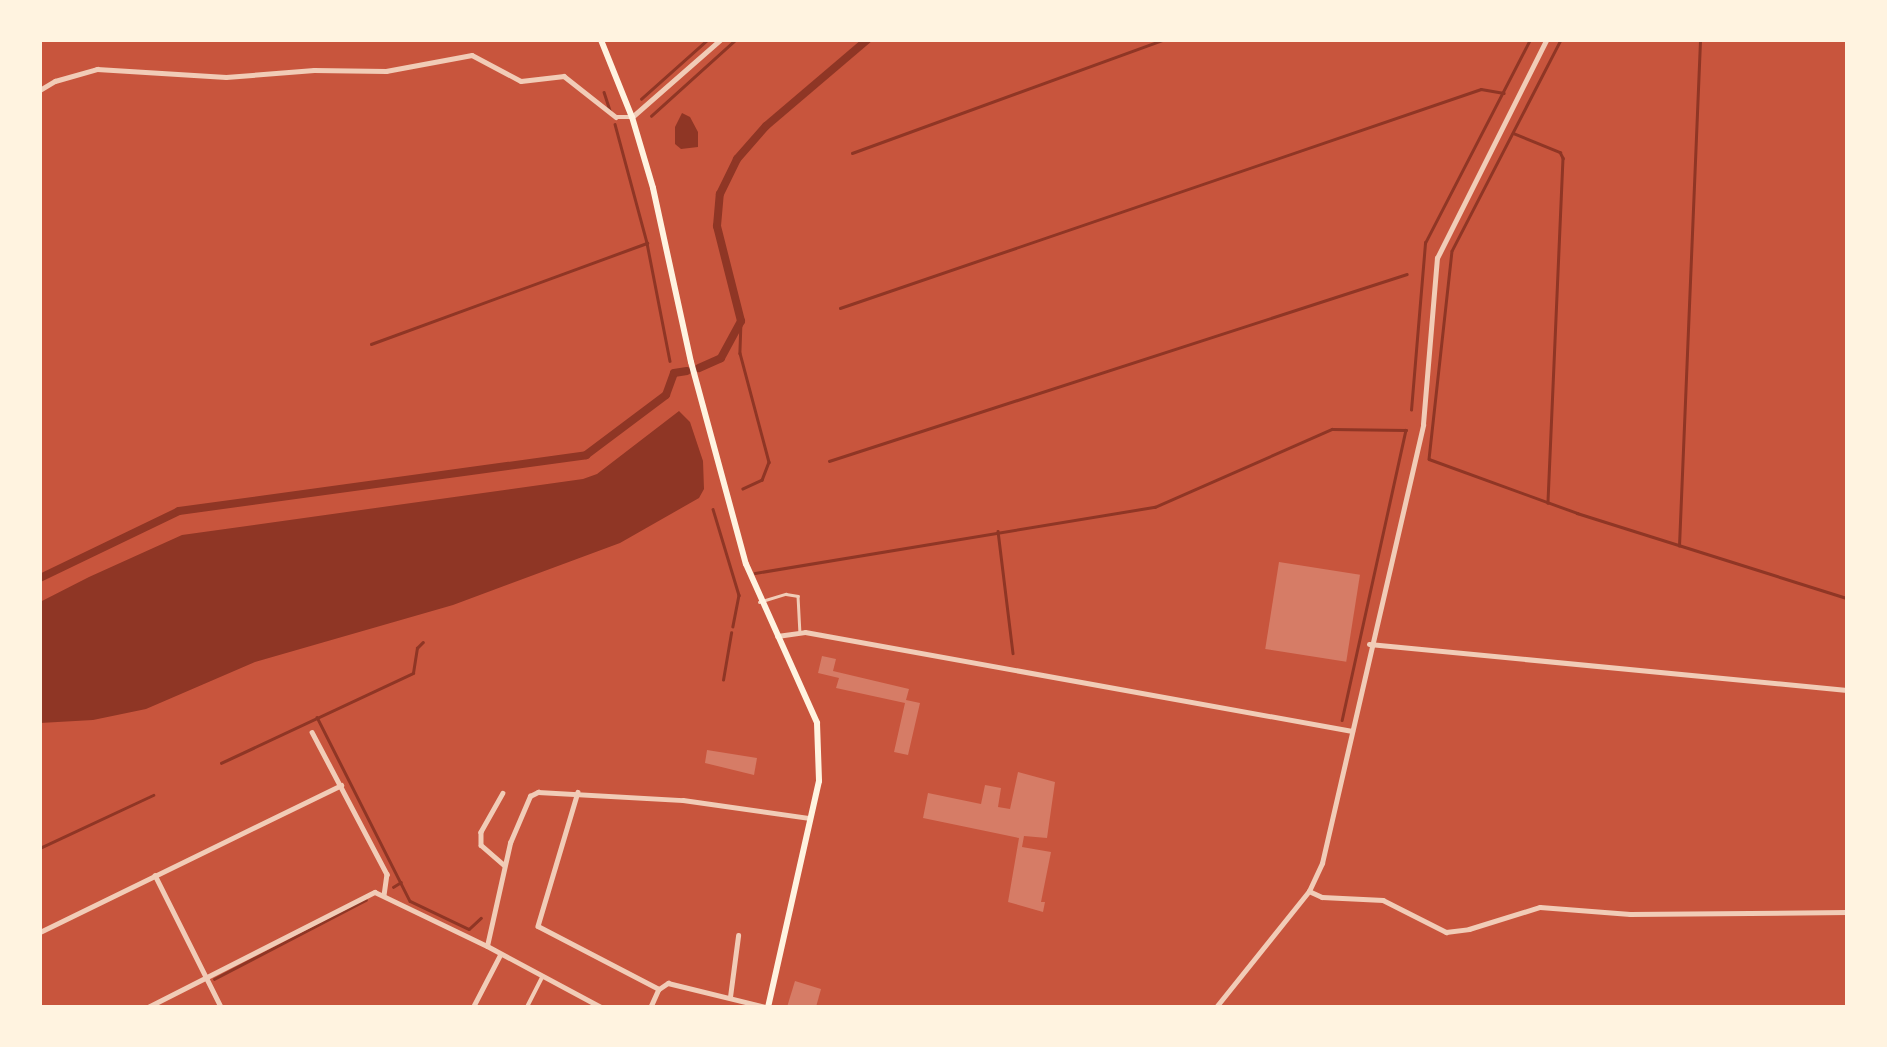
<!DOCTYPE html>
<html>
<head>
<meta charset="utf-8">
<style>
  body { margin:0 }
  #map { position:relative; width:1887px; height:1047px; overflow:hidden; background:#c8553d; font-family:"IBM Plex Sans",sans-serif }
  div>[style] { position:absolute }
  [style*='--x'] { left:calc(var(--x)*1px); top:calc(var(--y)*1px); width:calc(var(--w)*1px); rotate:calc(var(--a)*1deg) }
  .water>* { inset:0; background:#8f3625 }
  .stream>* { height:2.5px; margin:-1.25px; padding:0 1.25px; transform-origin:1.25px; border-radius:1.25px; background:#8f3625 }
  .canal>* { height:8px; margin:-4px; padding:0 4px; transform-origin:4px; border-radius:4px; background:#8f3625 }
  .building>* { inset:0; background:#d67c66; transform-origin:0 0 }
  .service>* { height:2.5px; margin:-1.25px; padding:0 1.25px; transform-origin:1.25px; border-radius:1.25px; background:#f1ccb7 }
  .pedestrian>* { height:3.5px; margin:-1.75px; padding:0 1.75px; transform-origin:1.75px; border-radius:1.75px; background:#f1ccb7 }
  .minor>* { height:4.5px; margin:-2.25px; padding:0 2.25px; transform-origin:2.25px; border-radius:2.25px; background:#f1ccb7 }
  .tertiary>* { height:5px; margin:-2.5px; padding:0 2.5px; transform-origin:2.5px; border-radius:2.5px; background:#f1ccb7 }
  .secondary>* { height:6px; margin:-3px; padding:0 3px; transform-origin:3px; border-radius:3px; background:#fff3e0 }
  span { translate:-50% -50%; white-space:nowrap; text-align:center; line-height:1.15; -webkit-text-stroke:5px #fff3e0; paint-order:stroke }
  .frame { position:absolute; inset:0; border:42px solid #fff3e0; pointer-events:none }
</style>
</head>
<body>
<div id="map">
  <div class="water">
    <div style="clip-path:polygon(682px 113px,690px 117px,698px 132px,698px 147px,681px 149px,675px 144px,675px 127px)"></div>
    <div style="clip-path:polygon(679px 411px,690px 422px,703px 461px,704px 489px,699px 498px,620px 543px,453px 605px,255px 662px,146px 709px,93px 720px,40px 723px,40px 602px,89px 577px,182px 535px,583px 479px,597px 474px)"></div>
  </div>
  <div class="stream">
    <div style="--x:1561;--y:40;--w:237;--a:117.3"></div>
    <div style="--x:1452;--y:251;--w:209;--a:96.3"></div>
    <div style="--x:1429;--y:459;--w:158;--a:20"></div>
    <div style="--x:1577;--y:513;--w:283;--a:17.5"></div>
    <div style="--x:604;--y:92;--w:20;--a:72"></div>
    <div style="--x:641;--y:99;--w:89;--a:-41.8"></div>
    <div style="--x:651;--y:116;--w:113;--a:-42.1"></div>
    <div style="--x:615;--y:124;--w:123;--a:74.9"></div>
    <div style="--x:647;--y:243;--w:120;--a:79"></div>
    <div style="--x:1513;--y:133;--w:51;--a:22"></div>
    <div style="--x:1560;--y:152;--w:7;--a:63"></div>
    <div style="--x:1563;--y:158;--w:345;--a:92.5"></div>
    <div style="--x:852;--y:153;--w:331;--a:-20"></div>
    <div style="--x:840;--y:308;--w:677;--a:-18.86"></div>
    <div style="--x:1481;--y:89;--w:23;--a:10"></div>
    <div style="--x:741;--y:321;--w:32;--a:92"></div>
    <div style="--x:740;--y:353;--w:113;--a:75.1"></div>
    <div style="--x:769;--y:462;--w:19;--a:111"></div>
    <div style="--x:762;--y:480;--w:21;--a:155"></div>
    <div style="--x:371;--y:344;--w:294;--a:-20.1"></div>
    <div style="--x:1411;--y:410;--w:168;--a:-85.2"></div>
    <div style="--x:1425;--y:243;--w:229;--a:-62.7"></div>
    <div style="--x:829;--y:461;--w:607;--a:-17.93"></div>
    <div style="--x:713;--y:509;--w:90;--a:73.2"></div>
    <div style="--x:739;--y:595;--w:32;--a:101"></div>
    <div style="--x:998;--y:531;--w:123;--a:83"></div>
    <div style="--x:1679;--y:546;--w:506;--a:-87.62"></div>
    <div style="--x:755;--y:573;--w:405;--a:-9.4"></div>
    <div style="--x:1155;--y:507;--w:193;--a:-23.8"></div>
    <div style="--x:1332;--y:429;--w:74;--a:0.8"></div>
    <div style="--x:1406;--y:430;--w:297;--a:102.4"></div>
    <div style="--x:723;--y:680;--w:48;--a:-80.3"></div>
    <div style="--x:317;--y:717;--w:206;--a:63.2"></div>
    <div style="--x:410;--y:901;--w:65;--a:25.4"></div>
    <div style="--x:469;--y:929;--w:16;--a:-43"></div>
    <div style="--x:221;--y:763;--w:212;--a:-25.1"></div>
    <div style="--x:413;--y:673;--w:25;--a:-81"></div>
    <div style="--x:417;--y:648;--w:8;--a:-45"></div>
    <div style="--x:40;--y:848;--w:125;--a:-25.1"></div>
    <div style="--x:393;--y:887;--w:9;--a:-32"></div>
    <div style="--x:214;--y:979;--w:171;--a:-27.5"></div>
  </div>
  <div class="canal">
    <div style="--x:699;--y:368;--w:24;--a:-24"></div>
    <div style="--x:721;--y:358;--w:42;--a:-61.6"></div>
    <div style="--x:741;--y:321;--w:98;--a:-104.2"></div>
    <div style="--x:717;--y:226;--w:32;--a:-85"></div>
    <div style="--x:720;--y:194;--w:39;--a:-64"></div>
    <div style="--x:737;--y:159;--w:44;--a:-48.7"></div>
    <div style="--x:766;--y:126;--w:133;--a:-40.4"></div>
    <div style="--x:40;--y:578;--w:154;--a:-25.7"></div>
    <div style="--x:179;--y:511;--w:411;--a:-7.8"></div>
    <div style="--x:586;--y:455;--w:100;--a:-36.9"></div>
    <div style="--x:666;--y:395;--w:23;--a:-70"></div>
    <div style="--x:674;--y:373;--w:13;--a:-9"></div>
  </div>
  <div class="building">
    <div style="left:1279px;top:562px;width:82px;height:88px;rotate:9deg"></div>
    <div style="clip-path:polygon(822px 656px,836px 659px,833px 671px,909px 689px,906px 700px,920px 703px,908px 755px,894px 752px,905px 703px,836px 688px,839px 678px,818px 673px)"></div>
    <div style="clip-path:polygon(707px 750px,757px 758px,754px 775px,705px 763px)"></div>
    <div style="clip-path:polygon(1018px 772px,1055px 782px,1047px 838px,1024px 836px,1022px 847px,1051px 852px,1041px 902px,1045px 902px,1043px 912px,1008px 902px,1019px 838px,923px 818px,928px 793px,981px 804px,985px 785px,1001px 788px,998px 807px,1010px 809px)"></div>
    <div style="clip-path:polygon(795px 981px,821px 989px,816px 1007px,787px 1007px)"></div>
  </div>
  <div class="service">
    <div style="--x:759;--y:602;--w:28;--a:-17"></div>
    <div style="--x:786;--y:594;--w:12;--a:9"></div>
    <div style="--x:798;--y:596;--w:35;--a:87"></div>
  </div>
  <div class="pedestrian">
    <div style="--x:527;--y:1007;--w:34;--a:-63"></div>
  </div>
  <div class="minor">
    <div style="--x:40;--y:90;--w:17;--a:-31"></div>
    <div style="--x:55;--y:81;--w:44;--a:-15.9"></div>
    <div style="--x:97;--y:69;--w:129;--a:3.5"></div>
    <div style="--x:226;--y:77;--w:88;--a:-4.5"></div>
    <div style="--x:314;--y:70;--w:72;--a:0.8"></div>
    <div style="--x:386;--y:71;--w:87;--a:-10.5"></div>
    <div style="--x:472;--y:55;--w:55;--a:28"></div>
    <div style="--x:521;--y:81;--w:43;--a:-6.6"></div>
    <div style="--x:564;--y:76;--w:66;--a:38.3"></div>
    <div style="--x:616;--y:117;--w:16;--a:0"></div>
    <div style="--x:312;--y:732;--w:161;--a:62.2"></div>
    <div style="--x:387;--y:874;--w:21;--a:98"></div>
    <div style="--x:578;--y:792;--w:140;--a:106.6"></div>
    <div style="--x:538;--y:926;--w:136;--a:27.5"></div>
    <div style="--x:659;--y:989;--w:20;--a:114"></div>
    <div style="--x:503;--y:793;--w:45;--a:119.4"></div>
    <div style="--x:481;--y:832;--w:13;--a:90"></div>
    <div style="--x:481;--y:845;--w:30;--a:41"></div>
    <div style="--x:155;--y:875;--w:148;--a:63.4"></div>
    <div style="--x:1309;--y:891;--w:14;--a:25"></div>
    <div style="--x:1322;--y:897;--w:61;--a:2.8"></div>
    <div style="--x:1383;--y:900;--w:71;--a:26.9"></div>
    <div style="--x:1446;--y:932;--w:23;--a:-7"></div>
    <div style="--x:1469;--y:929;--w:74;--a:-17.2"></div>
    <div style="--x:1540;--y:907;--w:90;--a:4.4"></div>
    <div style="--x:1630;--y:914;--w:217;--a:-0.5"></div>
    <div style="--x:40;--y:932;--w:335;--a:-26"></div>
    <div style="--x:659;--y:989;--w:11;--a:-34"></div>
    <div style="--x:668;--y:983;--w:101;--a:13.8"></div>
    <div style="--x:730;--y:997;--w:62;--a:-82.5"></div>
    <div style="--x:148;--y:1007;--w:254;--a:-26.9"></div>
    <div style="--x:375;--y:892;--w:124;--a:25.7"></div>
    <div style="--x:487;--y:946;--w:106;--a:-77.4"></div>
    <div style="--x:510;--y:843;--w:51;--a:-66.9"></div>
    <div style="--x:530;--y:796;--w:9;--a:-27"></div>
    <div style="--x:538;--y:792;--w:145;--a:3.2"></div>
    <div style="--x:683;--y:800;--w:128;--a:8.1"></div>
    <div style="--x:473;--y:1007;--w:59;--a:-62.6"></div>
    <div style="--x:1314;--y:1007;--w:5;--a:0"></div>
  </div>
  <div class="tertiary">
    <div style="--x:632;--y:117;--w:117;--a:-41.2"></div>
    <div style="--x:777;--y:636;--w:28;--a:-8"></div>
    <div style="--x:805;--y:632;--w:556;--a:10.26"></div>
    <div style="--x:1369;--y:644;--w:480;--a:5.5"></div>
    <div style="--x:487;--y:946;--w:129;--a:28.2"></div>
    <div style="--x:1216;--y:1007;--w:149;--a:-51.3"></div>
    <div style="--x:1309;--y:891;--w:31;--a:-65"></div>
    <div style="--x:1322;--y:863;--w:450;--a:-77"></div>
    <div style="--x:1423;--y:424;--w:167;--a:-85.2"></div>
    <div style="--x:1437;--y:258;--w:244;--a:-63.4"></div>
  </div>
  <div class="secondary">
    <div style="--x:601;--y:40;--w:83;--a:68.1"></div>
    <div style="--x:632;--y:117;--w:74;--a:73.5"></div>
    <div style="--x:653;--y:188;--w:178;--a:77.7"></div>
    <div style="--x:691;--y:362;--w:209;--a:74.8"></div>
    <div style="--x:746;--y:564;--w:174;--a:65.9"></div>
    <div style="--x:817;--y:723;--w:58;--a:88"></div>
    <div style="--x:819;--y:781;--w:232;--a:102.7"></div>
  </div>
  <div class="frame"></div>
</div>
</body>
</html>
